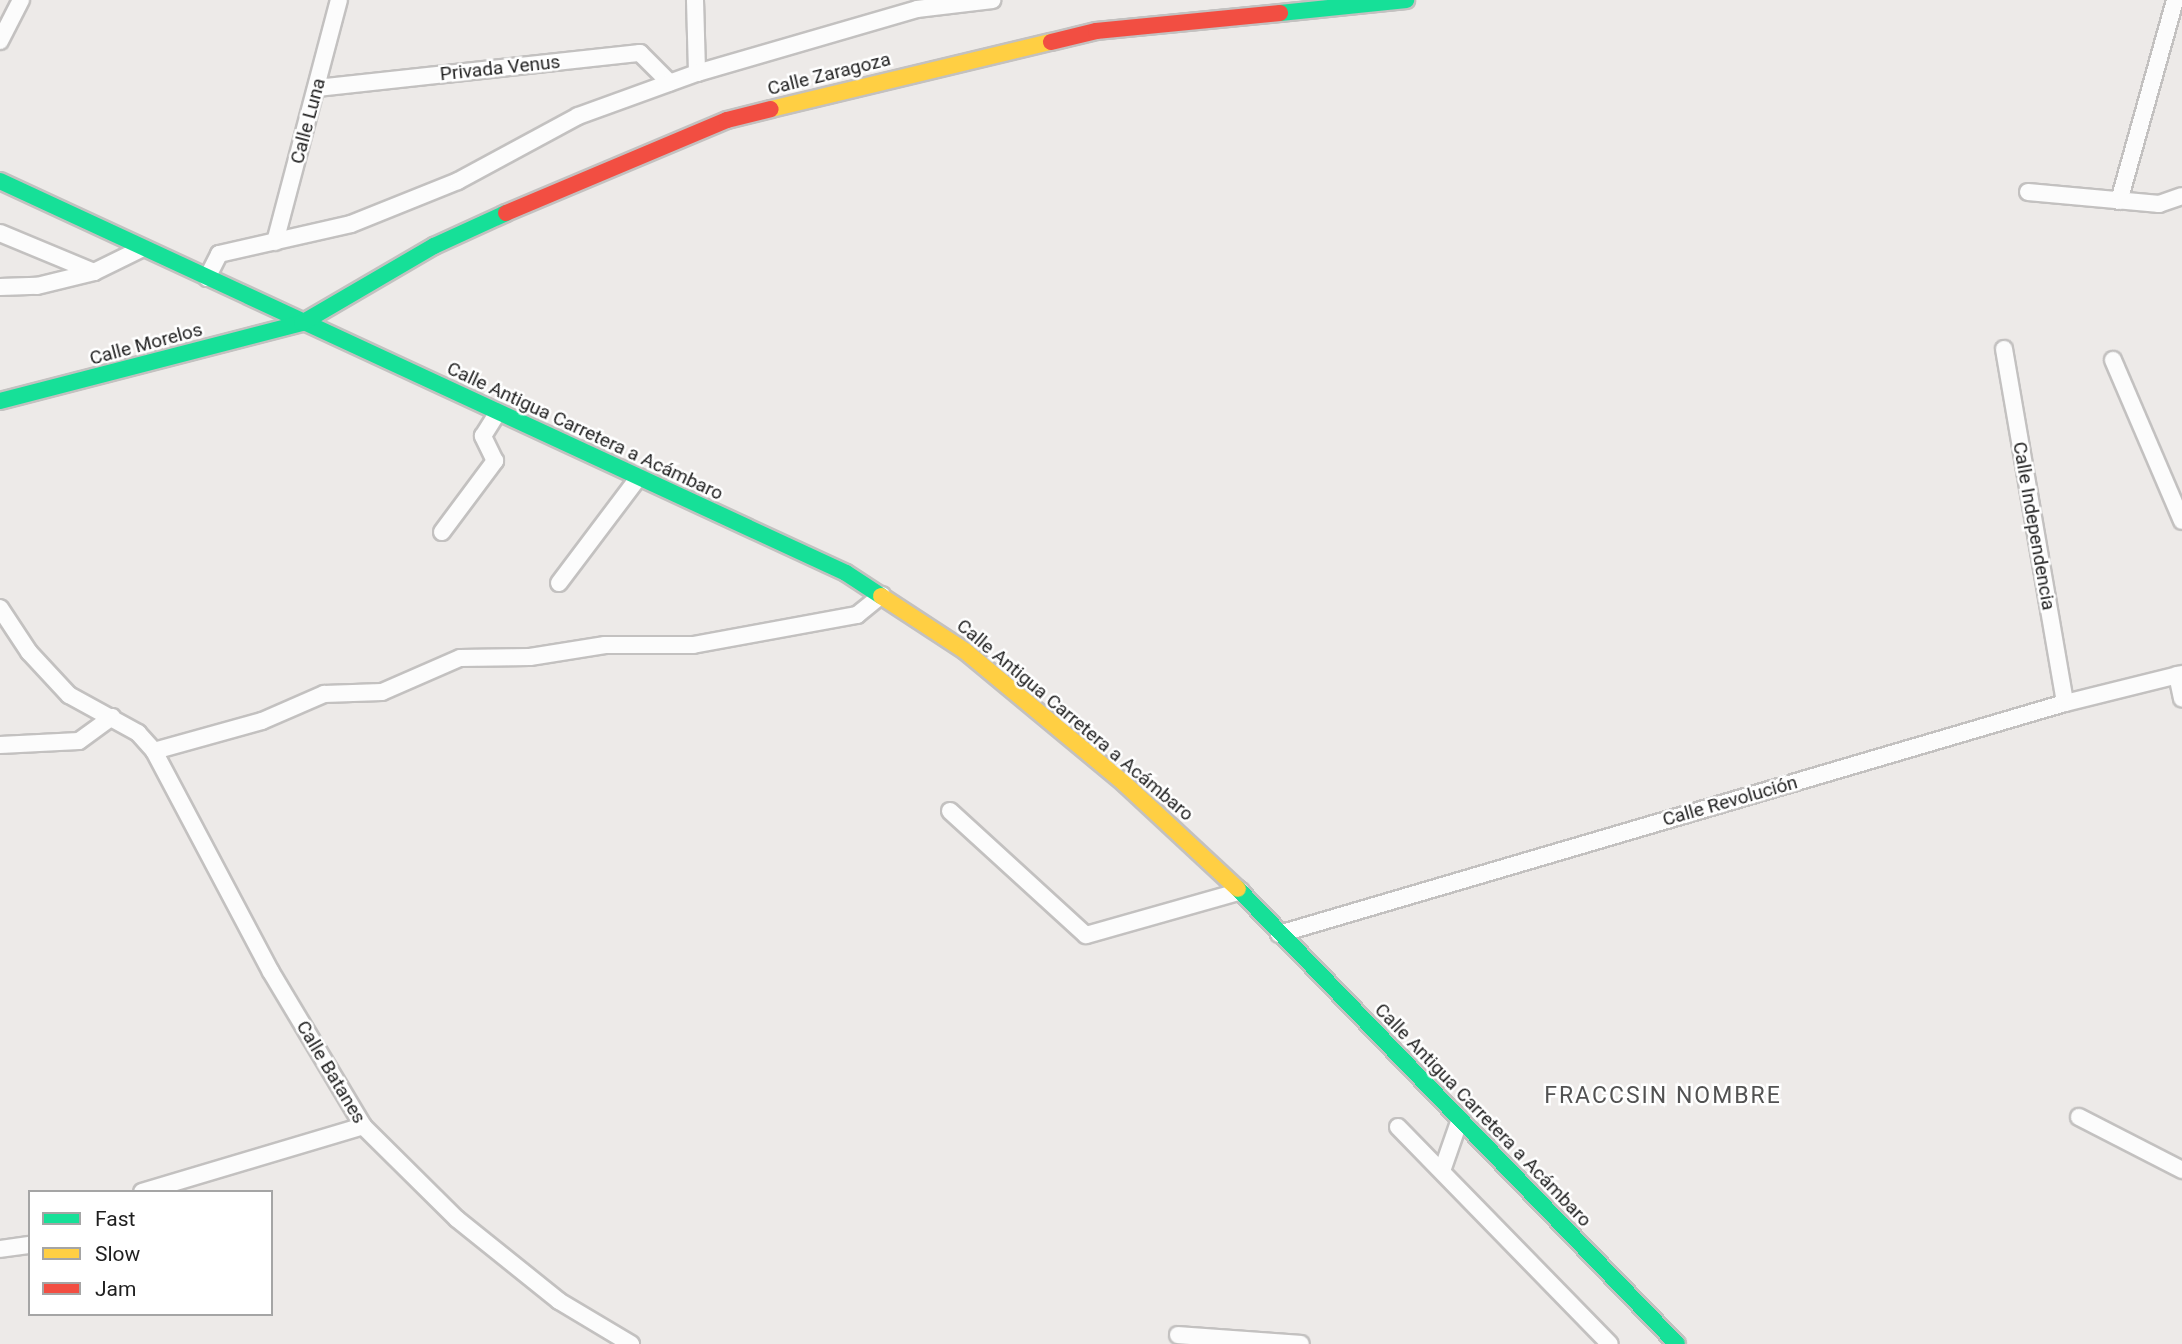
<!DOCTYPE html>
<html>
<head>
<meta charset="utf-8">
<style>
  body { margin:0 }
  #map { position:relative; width:2182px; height:1344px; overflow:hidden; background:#edeae8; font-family:Roboto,sans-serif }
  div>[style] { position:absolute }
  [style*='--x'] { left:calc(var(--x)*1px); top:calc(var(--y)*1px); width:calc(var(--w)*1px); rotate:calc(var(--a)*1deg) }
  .roads { filter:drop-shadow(2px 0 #c3c1c0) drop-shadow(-2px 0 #c3c1c0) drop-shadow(0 2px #c3c1c0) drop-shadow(0 -2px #c3c1c0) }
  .street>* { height:16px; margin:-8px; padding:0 8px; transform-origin:8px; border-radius:8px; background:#fcfcfc }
  .fast>* { height:16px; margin:-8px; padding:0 8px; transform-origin:8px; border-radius:8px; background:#16e098 }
  .slow>* { height:16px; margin:-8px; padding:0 8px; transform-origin:8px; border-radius:8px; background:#ffcf43 }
  .jam>* { height:16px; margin:-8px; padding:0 8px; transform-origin:8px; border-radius:8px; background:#f24e42 }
  span { translate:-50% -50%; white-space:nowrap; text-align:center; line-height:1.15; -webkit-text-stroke:5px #fff; paint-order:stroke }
  .street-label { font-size:19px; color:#1f1f1f }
  .quarter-label { font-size:23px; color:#525252; letter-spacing:2px }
  .legend { position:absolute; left:28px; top:1190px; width:245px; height:126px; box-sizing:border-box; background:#fff; border:2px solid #a5a5a5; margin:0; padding:9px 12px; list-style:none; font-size:21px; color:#1f1f1f }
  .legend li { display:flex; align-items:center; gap:14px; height:35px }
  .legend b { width:35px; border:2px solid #a5a5a5 }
</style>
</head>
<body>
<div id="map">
  <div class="roads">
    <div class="street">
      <div style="--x:695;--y:0;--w:73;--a:88.4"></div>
      <div style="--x:0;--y:41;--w:46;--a:-62.9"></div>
      <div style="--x:317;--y:88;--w:325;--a:-6.2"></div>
      <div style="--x:640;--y:53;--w:42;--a:45"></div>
      <div style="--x:2028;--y:192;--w:132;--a:5.2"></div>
      <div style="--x:2159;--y:204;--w:24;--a:-19"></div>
      <div style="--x:2119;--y:201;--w:209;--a:-74.4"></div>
      <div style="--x:0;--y:233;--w:102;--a:22.5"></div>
      <div style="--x:275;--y:242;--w:250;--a:-75.2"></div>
      <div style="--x:207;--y:278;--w:27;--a:-63"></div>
      <div style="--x:219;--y:254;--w:135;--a:-12.8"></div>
      <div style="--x:351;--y:224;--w:115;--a:-21.9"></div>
      <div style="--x:458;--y:181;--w:136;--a:-28.4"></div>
      <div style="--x:578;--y:116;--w:127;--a:-19.9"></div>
      <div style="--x:697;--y:73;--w:229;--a:-16.2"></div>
      <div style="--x:917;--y:9;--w:76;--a:-6.8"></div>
      <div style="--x:0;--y:287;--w:37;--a:-2"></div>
      <div style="--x:37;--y:286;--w:59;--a:-13.8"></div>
      <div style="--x:94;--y:272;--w:55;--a:-26.1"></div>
      <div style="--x:2004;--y:349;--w:359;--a:80.2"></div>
      <div style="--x:2113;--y:360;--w:175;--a:66.8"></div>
      <div style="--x:442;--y:532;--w:89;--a:-53.3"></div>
      <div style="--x:495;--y:461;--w:28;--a:-116"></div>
      <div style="--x:483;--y:436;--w:26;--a:-58"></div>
      <div style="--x:559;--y:583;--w:131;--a:-53"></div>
      <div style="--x:0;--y:608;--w:53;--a:56.6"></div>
      <div style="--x:29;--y:652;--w:59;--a:47.1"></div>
      <div style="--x:69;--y:695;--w:79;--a:28.8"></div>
      <div style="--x:138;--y:733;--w:24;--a:48"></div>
      <div style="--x:154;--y:751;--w:250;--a:62.1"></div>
      <div style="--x:271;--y:972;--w:179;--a:59.1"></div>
      <div style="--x:363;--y:1126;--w:132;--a:44.7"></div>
      <div style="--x:457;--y:1219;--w:131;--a:38.8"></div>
      <div style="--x:559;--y:1301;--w:84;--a:30.8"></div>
      <div style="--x:2177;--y:675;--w:24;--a:78"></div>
      <div style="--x:0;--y:745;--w:79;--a:-2.9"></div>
      <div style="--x:79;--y:741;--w:41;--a:-36"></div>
      <div style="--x:154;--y:751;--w:112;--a:-15.5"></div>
      <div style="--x:262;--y:721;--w:68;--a:-23.5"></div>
      <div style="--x:324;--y:694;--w:58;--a:-2"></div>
      <div style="--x:382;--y:692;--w:85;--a:-23.6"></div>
      <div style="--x:460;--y:658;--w:70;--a:-0.8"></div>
      <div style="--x:530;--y:657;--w:76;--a:-9.1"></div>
      <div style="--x:605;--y:645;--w:88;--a:0"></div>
      <div style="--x:693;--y:645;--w:167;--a:-10.4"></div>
      <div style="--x:857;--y:615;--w:32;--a:-39"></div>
      <div style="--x:950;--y:811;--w:184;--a:42.4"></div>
      <div style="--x:1086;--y:935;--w:161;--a:-15.8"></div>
      <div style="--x:1279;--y:934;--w:819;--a:-16.38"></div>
      <div style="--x:2065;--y:703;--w:121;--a:-13.9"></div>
      <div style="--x:2079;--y:1117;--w:116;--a:27.2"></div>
      <div style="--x:1398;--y:1127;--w:303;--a:45.7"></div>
      <div style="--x:1443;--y:1168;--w:49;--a:-70.8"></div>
      <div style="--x:142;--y:1192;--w:231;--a:-16.6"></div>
      <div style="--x:0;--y:1249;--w:30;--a:-8"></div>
      <div style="--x:1178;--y:1335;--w:123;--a:4.2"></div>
    </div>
    <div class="fast">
      <div style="--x:1280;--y:13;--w:127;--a:-5.9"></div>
      <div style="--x:0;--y:181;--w:932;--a:24.86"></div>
      <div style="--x:846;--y:573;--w:42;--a:33.3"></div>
      <div style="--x:0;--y:401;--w:312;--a:-14.5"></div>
      <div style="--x:302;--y:323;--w:153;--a:-30.3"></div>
      <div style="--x:434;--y:246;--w:79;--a:-24.6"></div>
      <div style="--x:1238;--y:889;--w:632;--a:46.03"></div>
    </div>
    <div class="slow">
      <div style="--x:771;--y:109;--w:288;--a:-13.5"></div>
      <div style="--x:881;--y:596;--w:100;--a:33.2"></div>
      <div style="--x:965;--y:651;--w:208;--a:39.7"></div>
      <div style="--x:1125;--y:784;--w:154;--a:42.9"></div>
    </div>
    <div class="jam">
      <div style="--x:1051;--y:42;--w:46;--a:-13.7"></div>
      <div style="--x:1096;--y:31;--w:185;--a:-5.6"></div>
      <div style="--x:506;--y:213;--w:240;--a:-22.8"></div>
      <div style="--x:727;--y:120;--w:45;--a:-14"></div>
    </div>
  </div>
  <div class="street-label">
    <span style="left:500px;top:68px;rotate:-6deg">Privada Venus</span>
    <span style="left:829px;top:74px;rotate:-14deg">Calle Zaragoza</span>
    <span style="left:308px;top:121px;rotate:-75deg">Calle Luna</span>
    <span style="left:146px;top:344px;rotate:-15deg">Calle Morelos</span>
    <span style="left:585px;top:431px;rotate:25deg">Calle Antigua Carretera a Acámbaro</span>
    <span style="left:2034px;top:526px;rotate:80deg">Calle Independencia</span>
    <span style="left:1075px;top:720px;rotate:40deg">Calle Antigua Carretera a Acámbaro</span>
    <span style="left:1730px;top:801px;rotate:-16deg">Calle Revolución</span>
    <span style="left:331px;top:1072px;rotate:59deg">Calle Batanes</span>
    <span style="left:1483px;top:1115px;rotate:46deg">Calle Antigua Carretera a Acámbaro</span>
  </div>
  <div class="quarter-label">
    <span style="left:1663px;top:1096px">FRACCSIN NOMBRE</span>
  </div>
  <ul class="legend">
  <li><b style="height:9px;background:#16e098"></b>Fast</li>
  <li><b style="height:9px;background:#ffcf43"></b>Slow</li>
  <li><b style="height:9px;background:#f24e42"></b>Jam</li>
  </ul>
</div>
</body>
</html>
